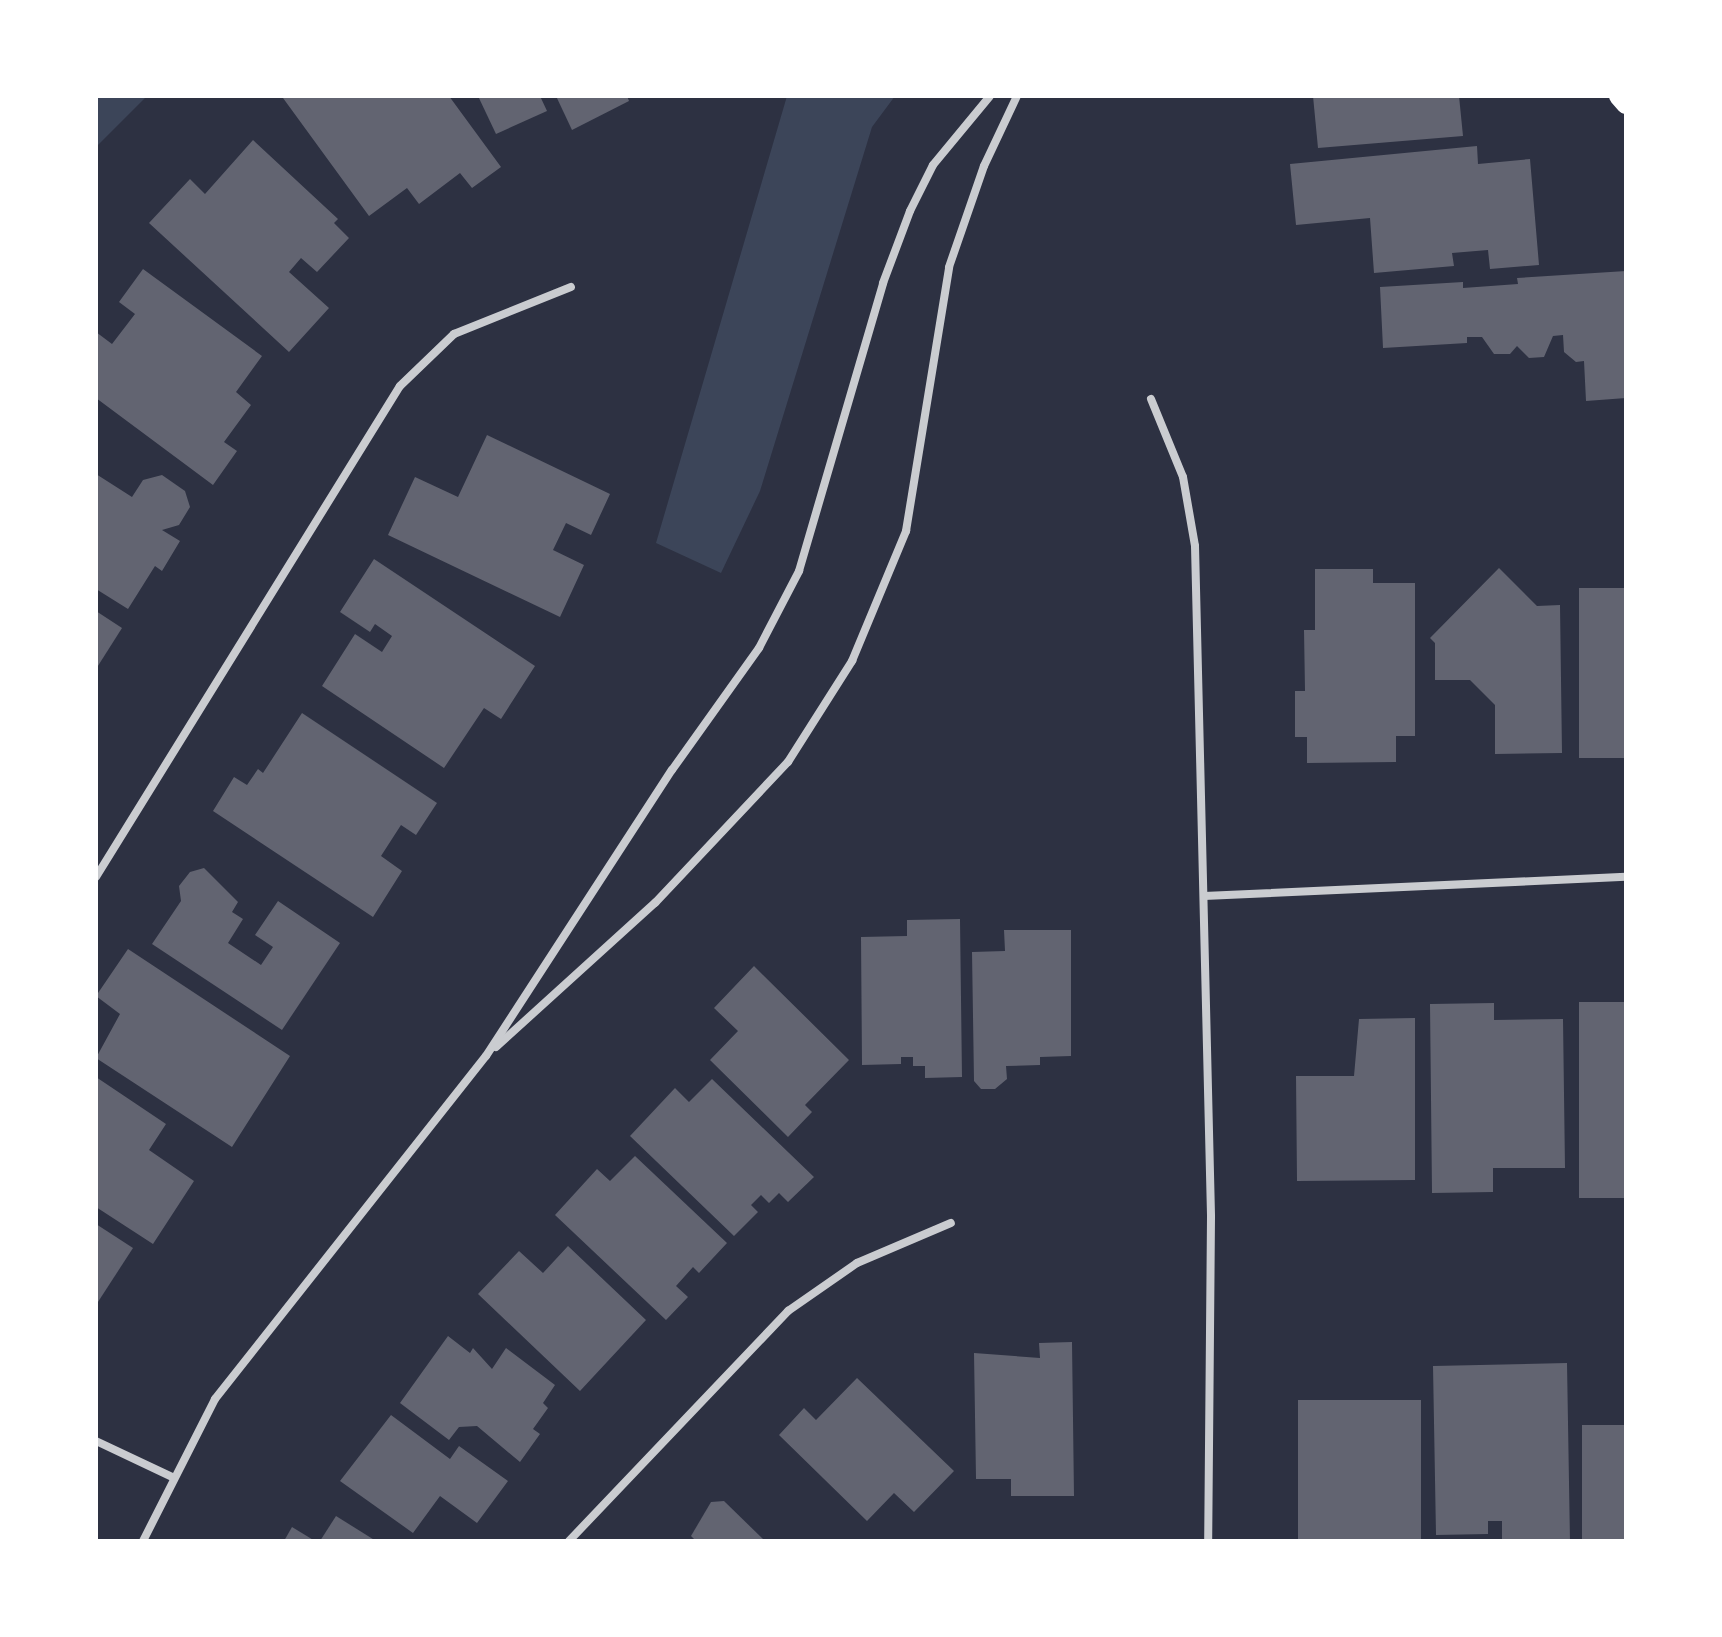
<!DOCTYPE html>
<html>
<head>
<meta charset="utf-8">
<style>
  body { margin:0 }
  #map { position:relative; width:1722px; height:1637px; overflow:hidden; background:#2d3142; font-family:Montserrat,sans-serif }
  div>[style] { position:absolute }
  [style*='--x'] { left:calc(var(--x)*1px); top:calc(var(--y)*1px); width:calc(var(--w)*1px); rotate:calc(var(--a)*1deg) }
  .green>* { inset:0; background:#3c4559 }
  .building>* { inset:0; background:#626471; transform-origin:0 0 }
  .minor>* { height:8px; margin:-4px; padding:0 4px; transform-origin:4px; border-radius:4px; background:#caccd0 }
  .primary>* { height:20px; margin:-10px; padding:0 10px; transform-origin:10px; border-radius:10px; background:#fff }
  span { translate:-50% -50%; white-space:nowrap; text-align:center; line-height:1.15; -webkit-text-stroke:7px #fff; paint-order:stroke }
  .frame { position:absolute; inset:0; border:98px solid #fff; pointer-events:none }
</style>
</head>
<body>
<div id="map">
  <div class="green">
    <div style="clip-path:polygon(96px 96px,147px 96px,96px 147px)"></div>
    <div style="clip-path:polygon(787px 96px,895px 96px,872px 127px,760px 491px,721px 573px,656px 543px)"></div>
  </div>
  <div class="building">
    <div style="clip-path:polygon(449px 96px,501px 167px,472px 188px,460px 173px,419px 204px,407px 188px,369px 216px,283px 98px)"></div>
    <div style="clip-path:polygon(478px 96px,540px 96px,547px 111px,496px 134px)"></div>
    <div style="clip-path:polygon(556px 96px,627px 96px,629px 101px,572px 130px)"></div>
    <div style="clip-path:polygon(1313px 96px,1459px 96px,1463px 136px,1318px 148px)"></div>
    <div style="clip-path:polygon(253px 140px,338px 219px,334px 223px,349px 238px,317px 272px,301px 258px,289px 272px,329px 308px,289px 352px,149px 223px,190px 179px,205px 194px)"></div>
    <div style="clip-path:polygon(1477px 146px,1478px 164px,1530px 159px,1539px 265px,1490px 269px,1488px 250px,1452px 253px,1454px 266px,1374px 273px,1370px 218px,1296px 225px,1290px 164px)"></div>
    <div style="clip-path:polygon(143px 269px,262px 356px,236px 392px,251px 405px,224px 442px,237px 451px,213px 485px,96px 398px,96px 332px,112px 344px,135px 314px,119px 302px)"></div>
    <div style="clip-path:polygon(1626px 271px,1626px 398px,1586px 401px,1584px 361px,1576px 362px,1564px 352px,1563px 335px,1553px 336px,1544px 357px,1529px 358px,1517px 346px,1510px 354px,1494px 354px,1482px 337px,1467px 337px,1467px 343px,1383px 348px,1380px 287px,1463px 282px,1463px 288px,1518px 284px,1517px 278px)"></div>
    <div style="clip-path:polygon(487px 435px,610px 494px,591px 535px,566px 523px,553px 550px,584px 565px,560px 617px,388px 535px,415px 477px,458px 497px)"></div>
    <div style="clip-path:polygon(96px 474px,132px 497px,143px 480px,162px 475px,185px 491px,190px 507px,179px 525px,162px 530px,180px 541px,162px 571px,155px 566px,128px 609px,96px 589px)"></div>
    <div style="clip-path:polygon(374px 559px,535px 666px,501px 719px,484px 708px,444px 768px,322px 686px,355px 634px,382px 652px,392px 636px,375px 624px,370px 632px,340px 612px)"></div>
    <div style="clip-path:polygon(1499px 568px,1537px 606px,1560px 605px,1562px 753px,1495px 754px,1495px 705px,1470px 680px,1435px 680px,1435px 643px,1430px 638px)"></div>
    <div style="clip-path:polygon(1315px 569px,1373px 569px,1373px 583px,1415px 583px,1415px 736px,1396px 736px,1396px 762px,1307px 763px,1307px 737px,1295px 737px,1295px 691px,1305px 691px,1304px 630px,1315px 630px)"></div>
    <div style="left:1626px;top:588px;width:170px;height:47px;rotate:90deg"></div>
    <div style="clip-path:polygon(96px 611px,122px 628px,96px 669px)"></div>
    <div style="clip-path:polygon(302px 713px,437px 803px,416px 835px,401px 825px,381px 856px,402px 871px,373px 917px,213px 811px,234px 777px,247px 785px,258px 769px,263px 773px)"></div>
    <div style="clip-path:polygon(204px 868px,238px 902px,232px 912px,243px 919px,228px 943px,261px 965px,273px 947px,255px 935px,278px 901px,340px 943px,282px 1030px,152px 944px,181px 901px,179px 886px,190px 872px)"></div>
    <div style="clip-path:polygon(960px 919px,962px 1077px,925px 1078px,925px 1066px,913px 1066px,913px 1057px,901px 1057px,901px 1064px,862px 1065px,861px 937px,907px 936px,907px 920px)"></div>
    <div style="clip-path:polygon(1004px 930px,1071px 930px,1071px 1056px,1040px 1057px,1040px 1065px,1006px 1066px,1007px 1079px,995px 1089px,981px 1089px,974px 1081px,972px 952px,1005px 951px)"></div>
    <div style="clip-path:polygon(128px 949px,290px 1056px,232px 1147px,96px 1058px,120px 1014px,96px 996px)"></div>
    <div style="clip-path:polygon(754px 966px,849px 1060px,805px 1105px,812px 1112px,788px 1137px,710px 1060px,738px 1031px,714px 1008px)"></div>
    <div style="left:1626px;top:1002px;width:196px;height:47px;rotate:90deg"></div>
    <div style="clip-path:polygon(1494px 1003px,1494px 1020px,1563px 1019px,1565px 1168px,1493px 1168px,1493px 1192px,1432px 1193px,1430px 1004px)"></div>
    <div style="clip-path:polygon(1415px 1018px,1415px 1180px,1297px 1181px,1296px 1076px,1354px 1076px,1359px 1019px)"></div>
    <div style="clip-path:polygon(96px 1077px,166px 1124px,149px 1150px,194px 1181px,153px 1244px,96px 1207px)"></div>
    <div style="clip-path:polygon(712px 1079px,814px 1177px,788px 1202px,779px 1193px,769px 1203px,761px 1195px,751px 1205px,758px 1212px,734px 1236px,630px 1136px,675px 1088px,689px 1102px)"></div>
    <div style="clip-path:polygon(635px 1156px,727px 1243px,699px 1273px,693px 1267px,676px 1286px,688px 1297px,666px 1320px,555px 1215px,597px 1169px,610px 1181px)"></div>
    <div style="clip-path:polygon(96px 1224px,133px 1248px,96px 1305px)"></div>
    <div style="clip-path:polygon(568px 1246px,646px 1320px,580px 1391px,478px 1294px,519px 1251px,543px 1273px)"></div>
    <div style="clip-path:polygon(448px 1336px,470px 1353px,473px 1348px,492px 1369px,506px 1348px,555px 1385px,543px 1403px,548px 1408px,533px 1429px,540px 1434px,520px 1462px,477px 1426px,459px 1427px,449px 1440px,400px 1403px)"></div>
    <div style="clip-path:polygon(1072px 1342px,1074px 1496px,1011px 1496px,1011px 1479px,976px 1479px,974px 1353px,1040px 1358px,1039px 1343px)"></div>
    <div style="clip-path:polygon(1567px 1363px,1570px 1541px,1502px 1541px,1502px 1521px,1488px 1521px,1488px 1534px,1436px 1535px,1433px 1366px)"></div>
    <div style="clip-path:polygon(857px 1378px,954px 1471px,914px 1512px,894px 1493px,867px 1521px,779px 1435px,804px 1408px,816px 1420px)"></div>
    <div style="left:1298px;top:1400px;width:123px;height:141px"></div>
    <div style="clip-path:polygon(391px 1415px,450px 1459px,459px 1446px,508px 1481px,477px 1523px,440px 1496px,413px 1533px,340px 1481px)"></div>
    <div style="left:1582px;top:1425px;width:44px;height:116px"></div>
    <div style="clip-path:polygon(724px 1501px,765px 1541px,696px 1541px,691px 1536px,711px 1502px)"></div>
    <div style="clip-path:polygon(336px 1516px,376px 1541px,320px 1541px)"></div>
    <div style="clip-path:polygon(292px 1527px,315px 1541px,284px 1541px)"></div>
  </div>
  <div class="minor">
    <div style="--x:1151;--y:399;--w:84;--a:67.7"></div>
    <div style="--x:1183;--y:477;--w:70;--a:80.1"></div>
    <div style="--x:1195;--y:546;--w:671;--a:88.63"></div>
    <div style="--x:1211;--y:1217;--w:324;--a:90.5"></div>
    <div style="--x:96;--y:877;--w:577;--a:-58.24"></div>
    <div style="--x:400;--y:386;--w:75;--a:-43.9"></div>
    <div style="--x:454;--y:334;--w:126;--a:-21.9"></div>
    <div style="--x:1204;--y:896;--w:422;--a:-2.6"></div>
    <div style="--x:496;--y:1047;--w:215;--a:-42.2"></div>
    <div style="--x:655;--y:903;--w:194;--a:-46.7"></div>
    <div style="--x:788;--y:762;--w:120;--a:-57.6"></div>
    <div style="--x:852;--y:661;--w:141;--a:-67.4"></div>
    <div style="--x:906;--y:531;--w:267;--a:-80.7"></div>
    <div style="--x:949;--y:267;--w:107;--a:-70.9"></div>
    <div style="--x:984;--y:166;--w:77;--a:-64.8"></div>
    <div style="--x:96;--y:1441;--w:84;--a:25.3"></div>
    <div style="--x:143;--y:1541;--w:159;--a:-63.1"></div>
    <div style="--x:215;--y:1399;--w:437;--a:-51.7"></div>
    <div style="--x:486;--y:1056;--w:341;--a:-57"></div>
    <div style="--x:672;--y:770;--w:150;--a:-54.5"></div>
    <div style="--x:759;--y:648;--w:87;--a:-62.5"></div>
    <div style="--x:799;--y:571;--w:300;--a:-73.7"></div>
    <div style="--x:883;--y:283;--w:77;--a:-69.4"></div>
    <div style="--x:910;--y:211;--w:51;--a:-63.4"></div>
    <div style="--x:933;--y:165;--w:89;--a:-50.4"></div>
    <div style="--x:569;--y:1541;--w:318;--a:-46.4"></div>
    <div style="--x:788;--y:1311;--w:84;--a:-34.8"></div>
    <div style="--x:857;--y:1263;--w:102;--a:-23.1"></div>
  </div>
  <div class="primary">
    <div style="--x:1619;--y:96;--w:11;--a:49"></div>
  </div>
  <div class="frame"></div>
</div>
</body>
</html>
